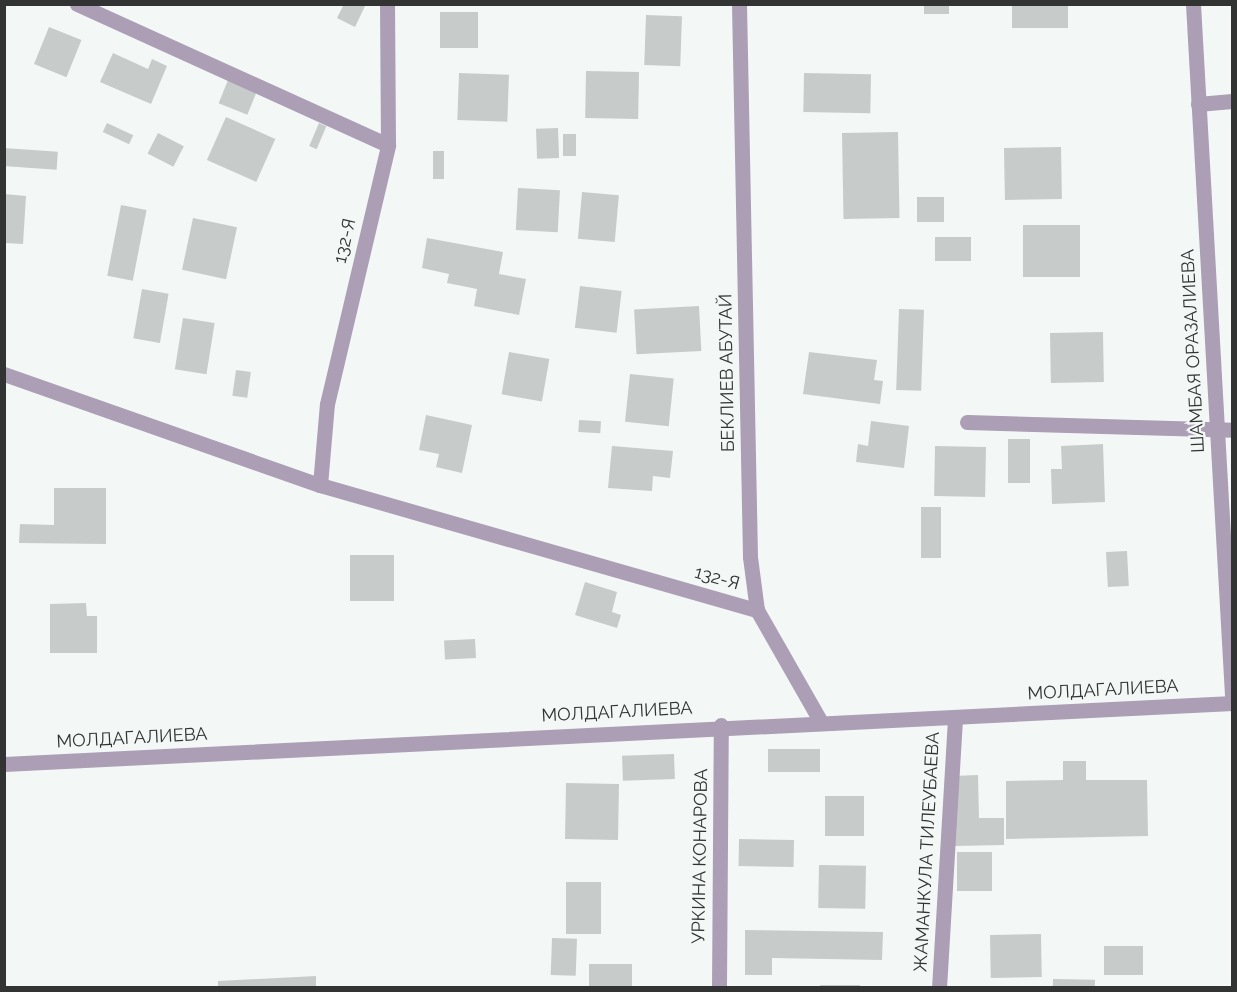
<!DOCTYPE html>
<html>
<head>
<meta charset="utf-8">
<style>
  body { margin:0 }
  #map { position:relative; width:1237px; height:992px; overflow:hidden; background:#f3f8f7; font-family:Raleway,sans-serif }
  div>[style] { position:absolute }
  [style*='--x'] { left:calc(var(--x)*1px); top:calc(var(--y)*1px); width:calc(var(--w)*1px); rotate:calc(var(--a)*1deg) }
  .building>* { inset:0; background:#c7cccb; transform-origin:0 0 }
  .minor>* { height:15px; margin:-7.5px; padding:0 7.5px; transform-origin:7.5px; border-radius:7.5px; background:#ac9eb5 }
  span { translate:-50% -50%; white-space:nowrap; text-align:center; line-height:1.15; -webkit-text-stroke:4.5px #f3f8f7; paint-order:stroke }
  .street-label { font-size:18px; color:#323434 }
  .frame { position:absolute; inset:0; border:6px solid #323434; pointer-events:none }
</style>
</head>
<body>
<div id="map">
  <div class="building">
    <div style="clip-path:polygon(344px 4px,366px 4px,355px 27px,337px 18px)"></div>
    <div style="left:924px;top:4px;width:25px;height:10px"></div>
    <div style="left:1012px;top:4px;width:56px;height:24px"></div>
    <div style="left:440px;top:12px;width:38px;height:36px"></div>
    <div style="left:646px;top:15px;width:36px;height:50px;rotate:2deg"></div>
    <div style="left:49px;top:27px;width:35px;height:40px;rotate:22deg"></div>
    <div style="clip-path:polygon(113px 53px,148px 69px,152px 59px,167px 66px,151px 104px,100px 82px)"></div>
    <div style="left:586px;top:71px;width:53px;height:47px;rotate:1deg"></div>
    <div style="left:459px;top:73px;width:50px;height:47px;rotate:2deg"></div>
    <div style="left:804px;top:73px;width:67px;height:39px;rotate:1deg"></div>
    <div style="left:228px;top:80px;width:31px;height:25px;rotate:22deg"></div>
    <div style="left:226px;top:117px;width:54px;height:47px;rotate:24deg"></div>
    <div style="left:107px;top:123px;width:29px;height:10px;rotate:25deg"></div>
    <div style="left:319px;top:123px;width:8px;height:25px;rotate:23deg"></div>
    <div style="left:558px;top:128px;width:30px;height:22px;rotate:88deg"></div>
    <div style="left:898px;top:132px;width:86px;height:56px;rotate:89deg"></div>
    <div style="left:158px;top:133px;width:29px;height:23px;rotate:27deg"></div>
    <div style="left:563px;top:134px;width:13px;height:22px"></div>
    <div style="left:1061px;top:147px;width:52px;height:57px;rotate:89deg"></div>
    <div style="left:4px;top:148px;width:54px;height:18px;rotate:4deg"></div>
    <div style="left:433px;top:151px;width:11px;height:28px"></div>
    <div style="left:518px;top:188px;width:42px;height:42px;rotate:3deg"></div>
    <div style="left:582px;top:192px;width:37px;height:47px;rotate:5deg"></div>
    <div style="clip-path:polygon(4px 194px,26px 196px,23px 244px,4px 243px)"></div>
    <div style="left:917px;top:197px;width:27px;height:25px"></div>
    <div style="left:121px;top:205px;width:26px;height:72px;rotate:11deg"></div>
    <div style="left:193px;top:218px;width:45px;height:53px;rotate:12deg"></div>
    <div style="left:1023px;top:225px;width:57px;height:52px"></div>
    <div style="left:935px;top:237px;width:36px;height:24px"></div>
    <div style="clip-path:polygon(427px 238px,503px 252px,499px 274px,526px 279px,519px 315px,474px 306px,477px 289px,447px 283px,449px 274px,422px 268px)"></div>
    <div style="left:580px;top:286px;width:42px;height:42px;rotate:7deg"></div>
    <div style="left:142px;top:289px;width:27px;height:50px;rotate:10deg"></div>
    <div style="left:699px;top:306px;width:45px;height:65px;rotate:87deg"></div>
    <div style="left:899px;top:309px;width:25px;height:81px;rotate:2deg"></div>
    <div style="left:183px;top:318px;width:32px;height:52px;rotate:9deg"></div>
    <div style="left:1103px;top:332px;width:50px;height:53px;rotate:89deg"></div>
    <div style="left:509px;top:352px;width:41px;height:43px;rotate:10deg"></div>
    <div style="clip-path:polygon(809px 352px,877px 360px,874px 380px,883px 381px,880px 404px,803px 394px)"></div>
    <div style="left:236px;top:370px;width:15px;height:26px;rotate:8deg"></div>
    <div style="left:630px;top:374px;width:44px;height:48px;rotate:6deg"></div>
    <div style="clip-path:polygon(426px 415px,472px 425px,462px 473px,436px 467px,439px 454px,419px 450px)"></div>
    <div style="left:579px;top:420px;width:22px;height:12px;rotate:3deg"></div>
    <div style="clip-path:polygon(871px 421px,909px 426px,904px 468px,856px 462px,858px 444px,868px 446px)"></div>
    <div style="left:1008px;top:439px;width:22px;height:44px"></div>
    <div style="clip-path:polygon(1103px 444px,1105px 502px,1052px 504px,1051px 469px,1062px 469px,1061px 446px)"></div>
    <div style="clip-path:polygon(612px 446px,673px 451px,670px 478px,653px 476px,652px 491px,608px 488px)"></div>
    <div style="left:935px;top:446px;width:51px;height:50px;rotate:1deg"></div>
    <div style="clip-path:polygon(54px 488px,106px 488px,106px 544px,19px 543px,20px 524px,54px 525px)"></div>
    <div style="left:921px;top:507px;width:20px;height:51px"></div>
    <div style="left:1127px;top:551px;width:35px;height:21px;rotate:87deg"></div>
    <div style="left:350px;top:555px;width:44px;height:46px"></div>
    <div style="clip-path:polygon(585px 582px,617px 592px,612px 612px,621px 615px,617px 628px,575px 615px)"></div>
    <div style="clip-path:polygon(86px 603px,87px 616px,97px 616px,97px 653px,50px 653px,50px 604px)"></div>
    <div style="left:475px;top:639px;width:19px;height:31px;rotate:87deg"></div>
    <div style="left:820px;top:749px;width:23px;height:52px;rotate:90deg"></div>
    <div style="left:674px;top:754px;width:25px;height:52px;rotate:88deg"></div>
    <div style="clip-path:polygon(1063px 761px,1086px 761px,1086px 780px,1147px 780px,1148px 836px,1006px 839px,1006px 781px,1063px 780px)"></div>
    <div style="clip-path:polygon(978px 775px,979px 818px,1004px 818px,1004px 845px,955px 846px,954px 776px)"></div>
    <div style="left:566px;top:783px;width:53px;height:56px;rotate:1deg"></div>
    <div style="left:825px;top:796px;width:39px;height:40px"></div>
    <div style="left:739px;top:839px;width:55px;height:27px;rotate:1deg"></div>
    <div style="left:957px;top:852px;width:35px;height:39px"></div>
    <div style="left:819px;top:865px;width:47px;height:43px;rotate:1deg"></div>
    <div style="left:601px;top:882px;width:52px;height:35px;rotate:90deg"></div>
    <div style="clip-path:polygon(745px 930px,883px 932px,882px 960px,772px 958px,772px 975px,745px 975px)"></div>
    <div style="left:1041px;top:934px;width:43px;height:51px;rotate:89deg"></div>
    <div style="left:552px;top:938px;width:25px;height:37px;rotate:2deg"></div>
    <div style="left:1143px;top:946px;width:29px;height:39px;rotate:90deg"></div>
    <div style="left:589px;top:964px;width:43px;height:24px"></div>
    <div style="clip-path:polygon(316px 976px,316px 988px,218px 988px,218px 981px)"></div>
    <div style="left:1053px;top:979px;width:42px;height:9px;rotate:1deg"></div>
    <div style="left:820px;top:985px;width:40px;height:3px"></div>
  </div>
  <div class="minor">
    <div style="--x:77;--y:4;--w:341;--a:24.4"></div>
    <div style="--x:739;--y:4;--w:553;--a:88.86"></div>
    <div style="--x:750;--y:557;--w:53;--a:82.5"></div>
    <div style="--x:757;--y:610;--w:129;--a:60.3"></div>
    <div style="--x:1193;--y:4;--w:692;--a:86.77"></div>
    <div style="--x:1198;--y:104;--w:34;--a:-5"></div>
    <div style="--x:4;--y:374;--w:335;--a:19.4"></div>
    <div style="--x:320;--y:485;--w:455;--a:16"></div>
    <div style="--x:967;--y:422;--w:265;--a:1.7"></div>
    <div style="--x:320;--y:485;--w:81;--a:-85.1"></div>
    <div style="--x:327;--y:404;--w:266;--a:-76.7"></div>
    <div style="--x:388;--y:145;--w:141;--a:-90.4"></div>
    <div style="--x:4;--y:764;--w:1230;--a:-2.84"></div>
    <div style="--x:719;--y:988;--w:263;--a:-89.6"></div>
    <div style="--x:939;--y:988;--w:270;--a:-86.6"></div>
  </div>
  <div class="street-label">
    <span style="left:345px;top:241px;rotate:-77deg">132-Я</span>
    <span style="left:1193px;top:351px;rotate:-93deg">ШАМБАЯ ОРАЗАЛИЕВА</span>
    <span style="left:727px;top:373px;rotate:-91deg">БЕКЛИЕВ АБУТАЙ</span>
    <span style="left:717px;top:578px;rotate:16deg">132-Я</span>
    <span style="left:1103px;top:690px;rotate:-3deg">МОЛДАГАЛИЕВА</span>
    <span style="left:617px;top:712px;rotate:-3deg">МОЛДАГАЛИЕВА</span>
    <span style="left:132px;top:738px;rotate:-3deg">МОЛДАГАЛИЕВА</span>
    <span style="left:927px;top:852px;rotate:-87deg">ЖАМАНКУЛА ТИЛЕУБАЕВА</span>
    <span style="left:700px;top:856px;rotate:-89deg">УРКИНА КОНАРОВА</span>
  </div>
  <div class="frame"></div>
</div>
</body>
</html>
